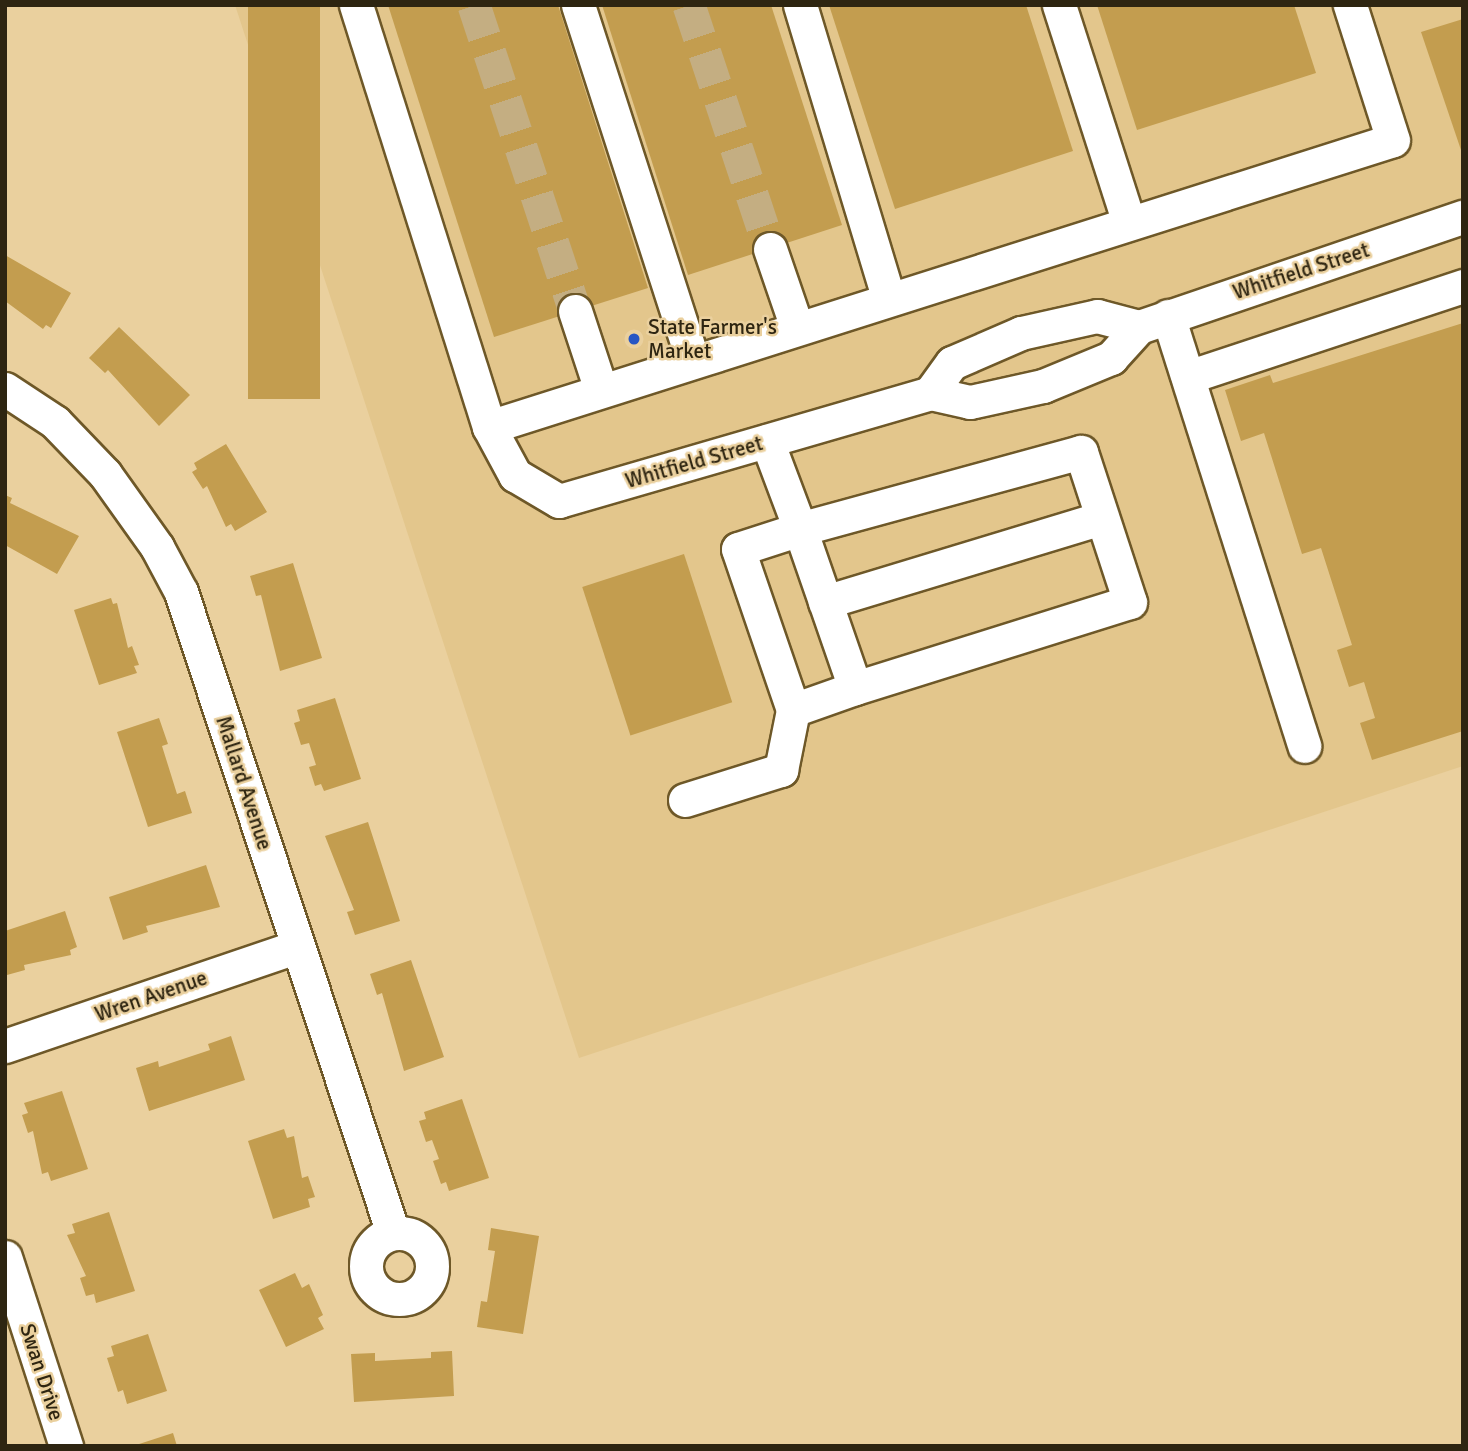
<!DOCTYPE html>
<html>
<head>
<meta charset="utf-8">
<style>
  body { margin:0 }
  #map { position:relative; width:1468px; height:1451px; overflow:hidden; background:#ead09e; font-family:Signika,sans-serif }
  div>[style] { position:absolute }
  [style*='--x'] { left:calc(var(--x)*1px); top:calc(var(--y)*1px); width:calc(var(--w)*1px); rotate:calc(var(--a)*1deg) }
  .built>* { inset:0; background:#e3c68c }
  .building>* { inset:0; background:#c39d4f; transform-origin:0 0 }
  .minor-tunnel>* { height:33px; margin-top:-16.5px; transform-origin:0; background:repeating-linear-gradient(90deg,#c4ae82 0 33px,transparent 0 50px) }
  .roads { filter:drop-shadow(2px 0 #6e5828) drop-shadow(-2px 0 #6e5828) drop-shadow(0 2px #6e5828) drop-shadow(0 -2px #6e5828) }
  .minor>* { height:33px; margin:-16.5px; padding:0 16.5px; transform-origin:16.5px; border-radius:16.5px; background:#fff }
  .minor>.ring { margin:-16.5px; padding:0; box-sizing:content-box; background:none; border:33px solid #fff; border-radius:50% }
  .dots>* { width:19px; height:19px; translate:-50% -50%; box-sizing:border-box; border:4px solid #ead09e; border-radius:50% }
  span { translate:-50% -50%; white-space:nowrap; text-align:center; line-height:1.15; -webkit-text-stroke:5px #ead09e; paint-order:stroke }
  .street-label { font-size:21px; color:#2e2511 }
  .poi-label { font-size:21px; color:#2e2511 }
  .left { translate:0 -50%; text-align:left }
  .frame { position:absolute; inset:0; border:7px solid #2e2511; pointer-events:none }
</style>
</head>
<body>
<div id="map">
  <div class="built">
    <div style="clip-path:polygon(235px 5px,1463px 5px,1463px 766px,579px 1058px)"></div>
  </div>
  <div class="building">
    <div style="left:248px;top:5px;width:72px;height:394px"></div>
    <div style="clip-path:polygon(388px 5px,558px 5px,648px 288px,494px 337px)"></div>
    <div style="clip-path:polygon(602px 5px,771px 5px,842px 225px,688px 275px)"></div>
    <div style="clip-path:polygon(829px 5px,1026px 5px,1073px 151px,895px 209px)"></div>
    <div style="clip-path:polygon(1097px 5px,1294px 5px,1316px 73px,1137px 130px)"></div>
    <div style="clip-path:polygon(1463px 19px,1463px 153px,1462px 153px,1421px 32px)"></div>
    <div style="clip-path:polygon(5px 255px,71px 293px,51px 328px,46px 325px,43px 329px,5px 301px)"></div>
    <div style="clip-path:polygon(1463px 323px,1463px 731px,1372px 760px,1360px 723px,1375px 718px,1364px 682px,1349px 687px,1337px 650px,1352px 645px,1321px 548px,1302px 554px,1264px 433px,1241px 441px,1225px 390px,1270px 375px,1273px 383px)"></div>
    <div style="clip-path:polygon(119px 327px,190px 395px,159px 426px,108px 370px,105px 373px,89px 358px)"></div>
    <div style="clip-path:polygon(226px 444px,267px 512px,235px 531px,231px 524px,226px 527px,207px 486px,203px 489px,192px 472px,197px 469px,194px 463px)"></div>
    <div style="clip-path:polygon(5px 495px,12px 498px,10px 503px,79px 536px,57px 574px,5px 545px)"></div>
    <div style="left:684px;top:554px;width:156px;height:107px;rotate:72deg"></div>
    <div style="clip-path:polygon(293px 563px,322px 658px,280px 671px,261px 595px,256px 596px,250px 576px)"></div>
    <div style="clip-path:polygon(111px 598px,113px 604px,117px 603px,128px 648px,132px 646px,139px 665px,134px 666px,137px 673px,99px 685px,74px 610px)"></div>
    <div style="clip-path:polygon(335px 698px,361px 779px,324px 791px,321px 784px,315px 786px,309px 767px,316px 765px,309px 743px,301px 745px,294px 723px,300px 721px,297px 710px)"></div>
    <div style="clip-path:polygon(159px 718px,168px 744px,162px 746px,177px 794px,185px 791px,192px 813px,148px 827px,117px 732px)"></div>
    <div style="clip-path:polygon(368px 822px,400px 921px,355px 935px,347px 912px,354px 910px,325px 836px)"></div>
    <div style="clip-path:polygon(206px 865px,220px 907px,146px 926px,148px 932px,123px 940px,109px 897px)"></div>
    <div style="clip-path:polygon(65px 911px,77px 947px,70px 950px,71px 955px,24px 965px,25px 970px,7px 975px,5px 931px)"></div>
    <div style="clip-path:polygon(411px 960px,444px 1057px,404px 1071px,382px 993px,377px 995px,370px 974px)"></div>
    <div style="clip-path:polygon(231px 1036px,245px 1080px,149px 1111px,136px 1068px,158px 1061px,159px 1067px,210px 1050px,208px 1044px)"></div>
    <div style="clip-path:polygon(62px 1091px,88px 1169px,51px 1181px,48px 1172px,42px 1174px,33px 1131px,28px 1133px,22px 1115px,28px 1113px,24px 1103px)"></div>
    <div style="clip-path:polygon(462px 1099px,489px 1178px,449px 1191px,446px 1182px,441px 1184px,433px 1161px,439px 1159px,432px 1140px,426px 1142px,419px 1121px,426px 1119px,424px 1112px)"></div>
    <div style="clip-path:polygon(284px 1129px,287px 1138px,294px 1136px,302px 1178px,308px 1176px,315px 1197px,308px 1199px,310px 1207px,273px 1219px,248px 1141px)"></div>
    <div style="clip-path:polygon(109px 1212px,135px 1291px,96px 1303px,94px 1294px,86px 1296px,80px 1278px,86px 1276px,67px 1235px,75px 1233px,72px 1224px)"></div>
    <div style="clip-path:polygon(491px 1228px,539px 1236px,523px 1334px,477px 1327px,481px 1301px,487px 1302px,495px 1251px,488px 1250px)"></div>
    <div style="clip-path:polygon(295px 1273px,302px 1288px,309px 1284px,323px 1315px,318px 1318px,324px 1329px,286px 1347px,259px 1290px)"></div>
    <div style="clip-path:polygon(148px 1334px,167px 1391px,127px 1404px,123px 1390px,118px 1392px,107px 1358px,114px 1356px,111px 1346px)"></div>
    <div style="clip-path:polygon(452px 1351px,454px 1396px,354px 1402px,351px 1354px,375px 1353px,375px 1361px,431px 1358px,431px 1352px)"></div>
    <div style="clip-path:polygon(173px 1433px,177px 1446px,136px 1446px,136px 1445px)"></div>
  </div>
  <div class="minor-tunnel">
    <div style="--x:474;--y:5;--w:322;--a:71.7"></div>
    <div style="--x:689;--y:5;--w:257;--a:71.6"></div>
  </div>
  <div class="roads">
    <div class="minor">
      <div style="--x:356;--y:5;--w:442;--a:72.5"></div>
      <div style="--x:489;--y:427;--w:55;--a:61.6"></div>
      <div style="--x:515;--y:475;--w:51;--a:30.6"></div>
      <div style="--x:559;--y:501;--w:386;--a:-16.2"></div>
      <div style="--x:930;--y:393;--w:41;--a:12.7"></div>
      <div style="--x:970;--y:402;--w:75;--a:-12.4"></div>
      <div style="--x:1043;--y:386;--w:74;--a:-22.4"></div>
      <div style="--x:1111;--y:358;--w:42;--a:-47.9"></div>
      <div style="--x:1139;--y:327;--w:342;--a:-18.8"></div>
      <div style="--x:578;--y:5;--w:374;--a:72.1"></div>
      <div style="--x:800;--y:5;--w:307;--a:73.2"></div>
      <div style="--x:1059;--y:5;--w:229;--a:72.2"></div>
      <div style="--x:770;--y:249;--w:83;--a:71.1"></div>
      <div style="--x:575;--y:311;--w:83;--a:71.8"></div>
      <div style="--x:1168;--y:316;--w:451;--a:72.4"></div>
      <div style="--x:1188;--y:377;--w:290;--a:-18.3"></div>
      <div style="--x:5;--y:389;--w:60;--a:33.4"></div>
      <div style="--x:55;--y:422;--w:72;--a:46.1"></div>
      <div style="--x:105;--y:474;--w:90;--a:54.5"></div>
      <div style="--x:157;--y:547;--w:51;--a:61.9"></div>
      <div style="--x:181;--y:592;--w:675;--a:71.7"></div>
      <div style="--x:930;--y:393;--w:37;--a:-54"></div>
      <div style="--x:952;--y:363;--w:75;--a:-23.5"></div>
      <div style="--x:1021;--y:333;--w:78;--a:-12.6"></div>
      <div style="--x:1097;--y:316;--w:43;--a:14.7"></div>
      <div style="--x:489;--y:427;--w:948;--a:-17.61"></div>
      <div style="--x:1393;--y:140;--w:142;--a:-107.7"></div>
      <div style="--x:767;--y:441;--w:94;--a:69.4"></div>
      <div style="--x:800;--y:529;--w:168;--a:70.9"></div>
      <div style="--x:855;--y:688;--w:288;--a:-17.4"></div>
      <div style="--x:1130;--y:602;--w:158;--a:-108.1"></div>
      <div style="--x:1081;--y:452;--w:291;--a:164.7"></div>
      <div style="--x:800;--y:529;--w:65;--a:162.1"></div>
      <div style="--x:738;--y:549;--w:170;--a:71.1"></div>
      <div style="--x:793;--y:710;--w:66;--a:-19.5"></div>
      <div style="--x:825;--y:602;--w:289;--a:-16.9"></div>
      <div style="--x:685;--y:800;--w:101;--a:-17.4"></div>
      <div style="--x:781;--y:770;--w:61;--a:-78.7"></div>
      <div style="--x:5;--y:1046;--w:307;--a:-18.8"></div>
      <div class="ring" style="left:366px;top:1233px;width:33px;height:33px"></div>
      <div style="--x:5;--y:1257;--w:199;--a:72.1"></div>
    </div>
  </div>
  <div class="dots">
    <div style="left:634px;top:339px;background:#2756c4"></div>
  </div>
  <div class="street-label">
    <span style="left:1301px;top:271px;rotate:-18deg">Whitfield Street</span>
    <span style="left:694px;top:462px;rotate:-16deg">Whitfield Street</span>
    <span style="left:244px;top:783px;rotate:72deg">Mallard Avenue</span>
    <span style="left:151px;top:996px;rotate:-19deg">Wren Avenue</span>
    <span style="left:42px;top:1372px;rotate:72deg">Swan Drive</span>
  </div>
  <div class="poi-label">
    <span class="left" style="left:648px;top:339px">State Farmer's<br>Market</span>
  </div>
  <div class="frame"></div>
</div>
</body>
</html>
